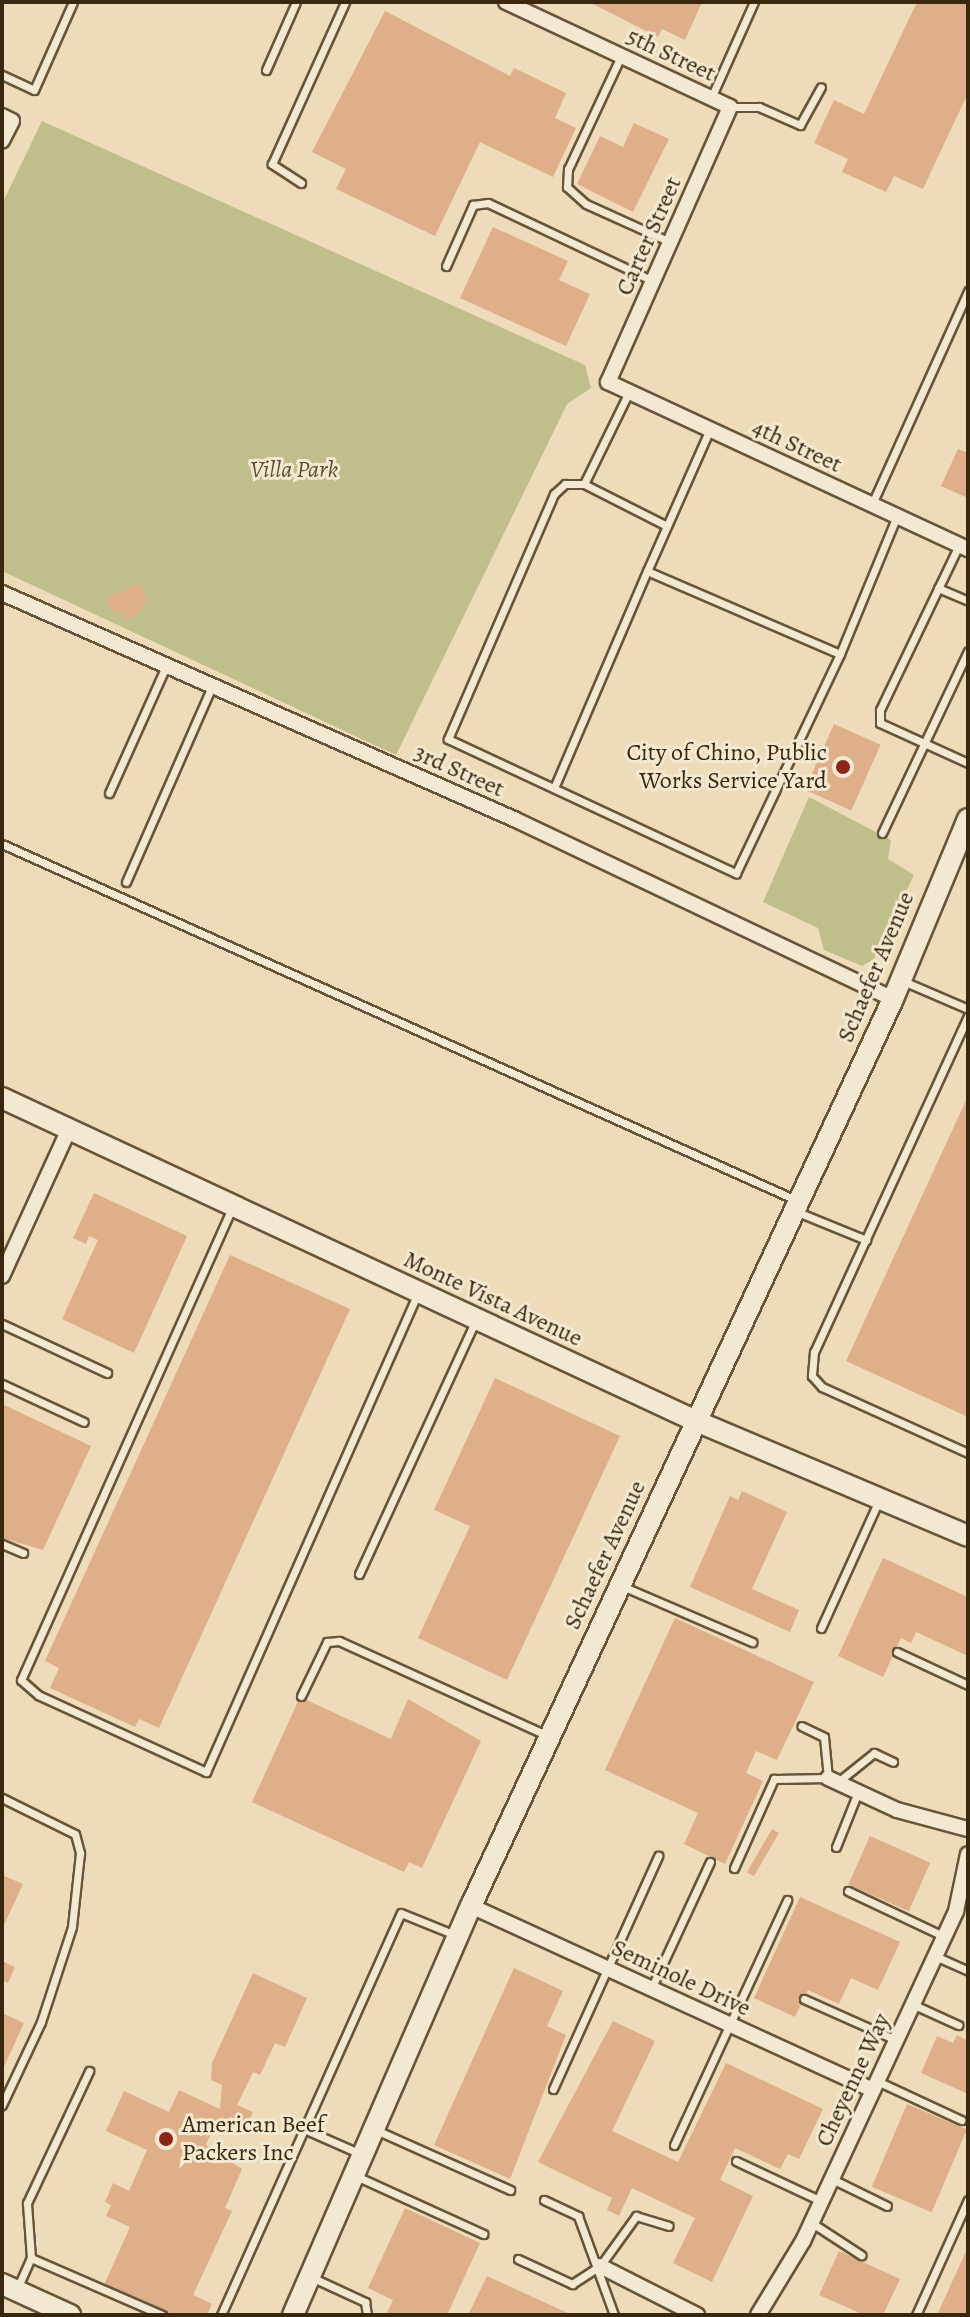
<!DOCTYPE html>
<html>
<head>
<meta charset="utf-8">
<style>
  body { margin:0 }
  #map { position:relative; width:970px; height:2317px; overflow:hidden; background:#eddbb9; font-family:Alegreya,serif }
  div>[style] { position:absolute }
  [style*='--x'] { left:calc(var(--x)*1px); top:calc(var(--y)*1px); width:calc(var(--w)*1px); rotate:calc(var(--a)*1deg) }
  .green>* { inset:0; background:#c0be8a }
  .building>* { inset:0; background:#deaf88; transform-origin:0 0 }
  .roads { filter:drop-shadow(2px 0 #675539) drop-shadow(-2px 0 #675539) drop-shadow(0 2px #675539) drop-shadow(0 -2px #675539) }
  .lane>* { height:7px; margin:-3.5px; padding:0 3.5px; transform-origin:3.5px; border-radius:3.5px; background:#f3e8d2 }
  .street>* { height:14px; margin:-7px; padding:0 7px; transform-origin:7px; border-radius:7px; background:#f3e8d2 }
  .secondary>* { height:20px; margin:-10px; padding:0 10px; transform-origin:10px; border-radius:10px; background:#f3e8d2 }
  .dots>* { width:22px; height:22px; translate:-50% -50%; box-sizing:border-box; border:4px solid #f3e8d2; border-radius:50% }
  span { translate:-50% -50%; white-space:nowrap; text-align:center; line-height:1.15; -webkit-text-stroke:6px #f3e8d2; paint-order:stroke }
  .street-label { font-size:24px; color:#3a280e }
  .park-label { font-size:24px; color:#5c4e2d; font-style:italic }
  .poi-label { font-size:24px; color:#3a280e }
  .right { translate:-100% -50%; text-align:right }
  .left { translate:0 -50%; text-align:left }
  .frame { position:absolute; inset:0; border:4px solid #3a280e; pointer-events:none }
</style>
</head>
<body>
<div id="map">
  <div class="green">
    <div style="clip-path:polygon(42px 121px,585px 365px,591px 388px,567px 404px,396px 755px,2px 571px,2px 204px)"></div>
    <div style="clip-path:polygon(809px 797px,891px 840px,888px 859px,914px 875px,874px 959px,862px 966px,824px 950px,818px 928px,763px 902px)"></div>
  </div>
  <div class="building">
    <div style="clip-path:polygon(589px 2px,702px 2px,685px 40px,662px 29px,658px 37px)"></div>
    <div style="clip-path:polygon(917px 2px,968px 2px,968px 93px,923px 189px,894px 176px,886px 192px,842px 172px,848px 159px,814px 143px,834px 100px,864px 114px)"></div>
    <div style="clip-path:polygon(385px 11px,510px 76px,514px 68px,566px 93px,555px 118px,576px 128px,553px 177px,480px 142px,435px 236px,336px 189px,346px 169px,312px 152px)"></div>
    <div style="clip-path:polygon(634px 123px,669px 139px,633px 212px,577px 184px,600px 136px,623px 147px)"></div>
    <div style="clip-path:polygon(493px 227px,568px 261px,559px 280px,590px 294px,566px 346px,460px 298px)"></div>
    <div style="clip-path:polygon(958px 449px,968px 453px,968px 498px,941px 486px)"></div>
    <div style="clip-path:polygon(140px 584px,147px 600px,138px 614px,126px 619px,123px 612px,112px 612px,106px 598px)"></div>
    <div style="left:834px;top:724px;width:51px;height:72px;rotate:24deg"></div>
    <div style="clip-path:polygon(968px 1096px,968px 1417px,846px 1361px)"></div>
    <div style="clip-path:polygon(94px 1193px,187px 1236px,134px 1353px,62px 1319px,98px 1240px,89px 1236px,86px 1244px,73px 1238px)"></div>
    <div style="clip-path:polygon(230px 1255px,350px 1309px,159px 1728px,139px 1719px,135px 1727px,50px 1688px,59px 1668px,45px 1661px)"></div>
    <div style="clip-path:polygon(495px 1378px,620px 1436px,507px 1680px,418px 1638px,470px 1526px,434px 1510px)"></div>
    <div style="clip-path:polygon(2px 1404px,91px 1446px,43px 1550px,2px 1538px)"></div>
    <div style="clip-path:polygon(742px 1491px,787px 1512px,752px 1589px,799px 1610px,790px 1632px,690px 1587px,730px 1496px,738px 1500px)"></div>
    <div style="clip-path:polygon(883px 1558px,968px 1597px,968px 1656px,916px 1632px,911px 1643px,901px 1638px,883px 1677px,838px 1656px)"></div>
    <div style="clip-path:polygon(675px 1618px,814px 1682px,777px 1760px,756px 1751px,746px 1773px,763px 1781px,725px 1864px,684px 1844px,698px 1813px,605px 1770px)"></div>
    <div style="clip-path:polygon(300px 1697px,391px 1739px,408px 1699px,481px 1741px,422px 1868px,409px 1862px,404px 1872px,252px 1802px)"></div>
    <div style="left:772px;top:1829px;width:8px;height:50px;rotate:30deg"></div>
    <div style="left:870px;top:1836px;width:66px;height:53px;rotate:24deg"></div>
    <div style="clip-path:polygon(2px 1875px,23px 1884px,2px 1929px)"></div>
    <div style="clip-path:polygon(800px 1897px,900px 1942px,878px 1990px,851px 1978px,839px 2004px,808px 1990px,795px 2017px,754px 1998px)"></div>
    <div style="clip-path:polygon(2px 1961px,15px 1967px,8px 1983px,2px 1980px)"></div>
    <div style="clip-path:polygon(514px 1968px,563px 1991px,547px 2026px,566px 2035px,510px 2179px,434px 2145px)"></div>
    <div style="clip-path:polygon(253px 1973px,307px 1998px,285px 2047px,275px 2043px,260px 2075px,253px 2072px,237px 2105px,253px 2112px,245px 2129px,227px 2121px,222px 2134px,212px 2130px,206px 2145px,242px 2169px,225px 2208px,232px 2211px,193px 2295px,212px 2304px,207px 2315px,169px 2315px,104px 2285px,130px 2227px,106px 2216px,111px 2205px,105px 2202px,113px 2183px,129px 2191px,147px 2150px,106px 2131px,124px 2091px,169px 2112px,179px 2090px,220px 2109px,222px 2085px,211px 2080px,212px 2063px)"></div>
    <div style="clip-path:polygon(2px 2013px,24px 2023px,2px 2071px)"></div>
    <div style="clip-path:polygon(613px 2021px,655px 2041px,612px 2131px,678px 2162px,726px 2063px,823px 2109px,799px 2159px,788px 2154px,780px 2169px,735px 2148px,720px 2180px,753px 2196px,712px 2282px,673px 2263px,695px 2218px,632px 2188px,619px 2216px,607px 2210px,612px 2198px,538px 2162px)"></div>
    <div style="clip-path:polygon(957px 2035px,968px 2041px,968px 2094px,921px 2073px,937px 2036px,953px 2043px)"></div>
    <div style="left:907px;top:2104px;width:65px;height:90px;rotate:23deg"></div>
    <div style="clip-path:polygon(405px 2208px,480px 2243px,447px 2315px,386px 2315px,393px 2300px,368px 2288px)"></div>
    <div style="clip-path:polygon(968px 2247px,968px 2315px,937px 2315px)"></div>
    <div style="clip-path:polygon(839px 2251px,900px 2279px,883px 2315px,864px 2315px,819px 2295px)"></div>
    <div style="clip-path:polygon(487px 2276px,572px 2315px,468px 2315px)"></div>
  </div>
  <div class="roads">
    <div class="lane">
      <div style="--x:621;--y:56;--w:125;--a:115.1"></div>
      <div style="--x:568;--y:169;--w:18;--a:93"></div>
      <div style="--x:567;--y:187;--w:25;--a:42"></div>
      <div style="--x:586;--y:204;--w:92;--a:24.3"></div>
      <div style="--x:266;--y:70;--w:74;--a:-66.2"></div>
      <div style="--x:2;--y:75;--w:35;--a:25"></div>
      <div style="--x:34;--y:90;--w:96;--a:-66.1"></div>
      <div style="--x:711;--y:98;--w:105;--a:-65.9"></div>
      <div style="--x:730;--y:107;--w:29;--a:0"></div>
      <div style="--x:759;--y:107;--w:45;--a:23.7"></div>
      <div style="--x:800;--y:125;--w:43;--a:-61.1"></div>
      <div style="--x:301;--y:183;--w:35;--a:-147"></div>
      <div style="--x:272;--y:164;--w:178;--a:-65.7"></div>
      <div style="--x:446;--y:266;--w:67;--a:-66.1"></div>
      <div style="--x:473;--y:205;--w:15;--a:-8"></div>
      <div style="--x:488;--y:203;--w:183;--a:25.3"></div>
      <div style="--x:629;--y:392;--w:102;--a:116.1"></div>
      <div style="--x:584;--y:484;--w:91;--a:26.8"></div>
      <div style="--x:710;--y:429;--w:155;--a:113.9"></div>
      <div style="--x:647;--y:571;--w:210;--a:23.3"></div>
      <div style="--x:840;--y:654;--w:149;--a:-67.6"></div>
      <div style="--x:584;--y:484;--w:19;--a:180"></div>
      <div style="--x:565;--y:484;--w:15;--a:138"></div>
      <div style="--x:554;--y:494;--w:267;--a:113.4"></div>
      <div style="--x:448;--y:739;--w:318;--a:25"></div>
      <div style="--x:736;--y:873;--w:242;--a:-64.6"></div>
      <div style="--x:872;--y:504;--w:234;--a:-65.7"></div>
      <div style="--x:959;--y:545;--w:183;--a:115.6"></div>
      <div style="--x:880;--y:710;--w:13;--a:90"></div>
      <div style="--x:880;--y:723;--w:97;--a:24.4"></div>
      <div style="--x:938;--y:588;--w:33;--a:23"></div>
      <div style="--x:554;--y:788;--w:236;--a:-66.8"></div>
      <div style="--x:109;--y:793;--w:139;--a:-65.8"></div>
      <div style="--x:882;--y:833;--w:201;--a:-64.7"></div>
      <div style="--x:2;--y:844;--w:870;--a:24.15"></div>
      <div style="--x:126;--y:882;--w:214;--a:-66.3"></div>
      <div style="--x:903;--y:981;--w:71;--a:23.3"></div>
      <div style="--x:968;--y:1016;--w:370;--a:114.6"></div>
      <div style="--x:814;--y:1352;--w:24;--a:95"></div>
      <div style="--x:812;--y:1376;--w:15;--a:48"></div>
      <div style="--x:822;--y:1387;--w:160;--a:24.3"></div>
      <div style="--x:232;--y:1208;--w:517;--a:114.09"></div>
      <div style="--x:21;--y:1680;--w:23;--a:41"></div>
      <div style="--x:38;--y:1695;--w:185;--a:24.6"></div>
      <div style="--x:206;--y:1772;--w:522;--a:-66.14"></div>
      <div style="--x:795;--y:1211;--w:77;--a:22.2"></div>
      <div style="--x:2;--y:1324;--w:116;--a:25"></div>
      <div style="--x:2;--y:1384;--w:90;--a:24.9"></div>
      <div style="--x:2;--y:1544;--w:23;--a:23"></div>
      <div style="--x:359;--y:1574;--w:277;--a:-65.3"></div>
      <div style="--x:622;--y:1586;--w:142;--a:23.3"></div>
      <div style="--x:821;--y:1628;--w:141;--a:-65.6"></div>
      <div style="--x:897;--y:1652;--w:78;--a:24.9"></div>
      <div style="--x:301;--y:1696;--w:60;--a:-64.3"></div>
      <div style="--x:327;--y:1642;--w:12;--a:-5"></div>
      <div style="--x:339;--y:1641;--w:230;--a:24.4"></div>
      <div style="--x:839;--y:1781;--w:45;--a:-38.7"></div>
      <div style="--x:874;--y:1753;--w:21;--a:25"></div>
      <div style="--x:2;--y:1798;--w:81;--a:26.3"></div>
      <div style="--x:75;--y:1834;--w:20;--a:75"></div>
      <div style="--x:80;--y:1853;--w:74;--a:96.2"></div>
      <div style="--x:72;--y:1927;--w:100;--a:108.1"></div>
      <div style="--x:41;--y:2022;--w:92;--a:115.2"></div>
      <div style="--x:836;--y:1847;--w:59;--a:-68.2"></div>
      <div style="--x:734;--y:1868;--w:98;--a:-65.8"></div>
      <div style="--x:774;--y:1779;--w:54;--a:-1.1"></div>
      <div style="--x:828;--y:1778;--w:41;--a:-95.6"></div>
      <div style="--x:824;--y:1737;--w:25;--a:-154"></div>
      <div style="--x:848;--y:1891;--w:105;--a:25.3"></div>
      <div style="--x:935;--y:1956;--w:36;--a:24"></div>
      <div style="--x:651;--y:1989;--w:140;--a:-65.1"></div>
      <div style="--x:804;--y:1999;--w:101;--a:24"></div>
      <div style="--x:912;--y:2004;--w:51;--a:24.5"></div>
      <div style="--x:877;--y:2081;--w:93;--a:24.9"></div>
      <div style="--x:553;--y:2089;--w:256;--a:-65.7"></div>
      <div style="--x:304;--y:2129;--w:62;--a:23.7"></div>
      <div style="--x:376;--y:2130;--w:147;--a:24.1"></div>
      <div style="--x:674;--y:2145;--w:270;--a:-65.2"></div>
      <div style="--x:736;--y:2161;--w:94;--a:25.2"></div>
      <div style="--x:356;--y:2176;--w:140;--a:24.5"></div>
      <div style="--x:832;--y:2179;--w:61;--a:26.1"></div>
      <div style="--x:544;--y:2200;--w:38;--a:25"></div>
      <div style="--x:578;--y:2216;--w:105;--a:70"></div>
      <div style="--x:812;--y:2223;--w:59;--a:33.1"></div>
      <div style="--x:31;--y:2258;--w:143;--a:23.5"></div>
      <div style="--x:518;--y:2259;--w:60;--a:24.8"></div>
      <div style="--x:572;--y:2284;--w:33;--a:-33"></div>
      <div style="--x:600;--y:2266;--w:62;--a:-54.2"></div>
      <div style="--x:636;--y:2216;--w:34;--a:17"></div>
      <div style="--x:311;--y:2277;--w:60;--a:24.8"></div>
      <div style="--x:365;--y:2302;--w:13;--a:81"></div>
      <div style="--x:17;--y:2289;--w:34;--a:-66"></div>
      <div style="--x:31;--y:2258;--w:55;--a:-94.2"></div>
      <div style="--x:27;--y:2203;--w:146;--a:-64.8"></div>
      <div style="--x:221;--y:2315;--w:440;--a:-65.9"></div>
      <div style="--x:401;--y:1913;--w:61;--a:22"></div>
      <div style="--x:916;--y:2315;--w:126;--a:-65.7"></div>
    </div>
    <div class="street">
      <div style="--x:506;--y:2;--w:247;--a:25.1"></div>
      <div style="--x:730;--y:107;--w:301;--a:113.9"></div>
      <div style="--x:608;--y:382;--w:397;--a:24.9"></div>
      <div style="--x:2;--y:116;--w:11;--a:27"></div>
      <div style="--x:12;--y:121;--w:22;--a:117"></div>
      <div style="--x:2;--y:593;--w:560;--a:23.82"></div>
      <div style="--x:514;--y:819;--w:420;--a:25.4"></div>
      <div style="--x:2;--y:1276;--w:162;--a:-65.5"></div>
      <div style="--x:828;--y:1778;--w:76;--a:24.9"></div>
      <div style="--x:897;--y:1810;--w:73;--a:15"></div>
      <div style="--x:471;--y:1906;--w:442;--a:24.6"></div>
      <div style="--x:600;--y:2266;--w:109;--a:26.8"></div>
      <div style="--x:758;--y:2315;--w:87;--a:-58.7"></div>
      <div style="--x:803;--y:2241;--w:364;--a:-65.1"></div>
      <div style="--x:956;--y:1911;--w:58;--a:-78.1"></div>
    </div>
    <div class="secondary">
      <div style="--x:2;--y:1098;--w:765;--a:24.96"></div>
      <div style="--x:696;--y:1421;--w:295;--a:22.9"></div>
      <div style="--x:2;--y:2284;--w:75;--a:24.5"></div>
      <div style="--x:293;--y:2315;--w:446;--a:-66.5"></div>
      <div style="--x:471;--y:1906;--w:1000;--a:-65.05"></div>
      <div style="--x:893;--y:999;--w:195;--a:-67.4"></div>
    </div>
  </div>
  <div class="dots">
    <div style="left:843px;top:767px;background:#8f2418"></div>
    <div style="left:166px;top:2139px;background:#8f2418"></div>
  </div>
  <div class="street-label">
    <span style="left:671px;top:55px;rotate:25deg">5th Street</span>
    <span style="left:649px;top:236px;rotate:-66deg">Carter Street</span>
    <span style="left:797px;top:446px;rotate:25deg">4th Street</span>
    <span style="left:459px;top:771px;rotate:24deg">3rd Street</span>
    <span style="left:876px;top:967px;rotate:-67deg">Schaefer Avenue</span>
    <span style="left:493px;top:1299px;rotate:25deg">Monte Vista Avenue</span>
    <span style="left:605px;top:1555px;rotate:-65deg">Schaefer Avenue</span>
    <span style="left:681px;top:1978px;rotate:25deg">Seminole Drive</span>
    <span style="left:853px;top:2080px;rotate:-65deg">Cheyenne Way</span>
  </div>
  <div class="park-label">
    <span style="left:294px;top:470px">Villa Park</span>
  </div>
  <div class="poi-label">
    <span class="right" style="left:827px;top:767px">City of Chino, Public<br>Works Service Yard</span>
    <span class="left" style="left:182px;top:2139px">American Beef<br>Packers Inc</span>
  </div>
  <div class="frame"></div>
</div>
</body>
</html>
